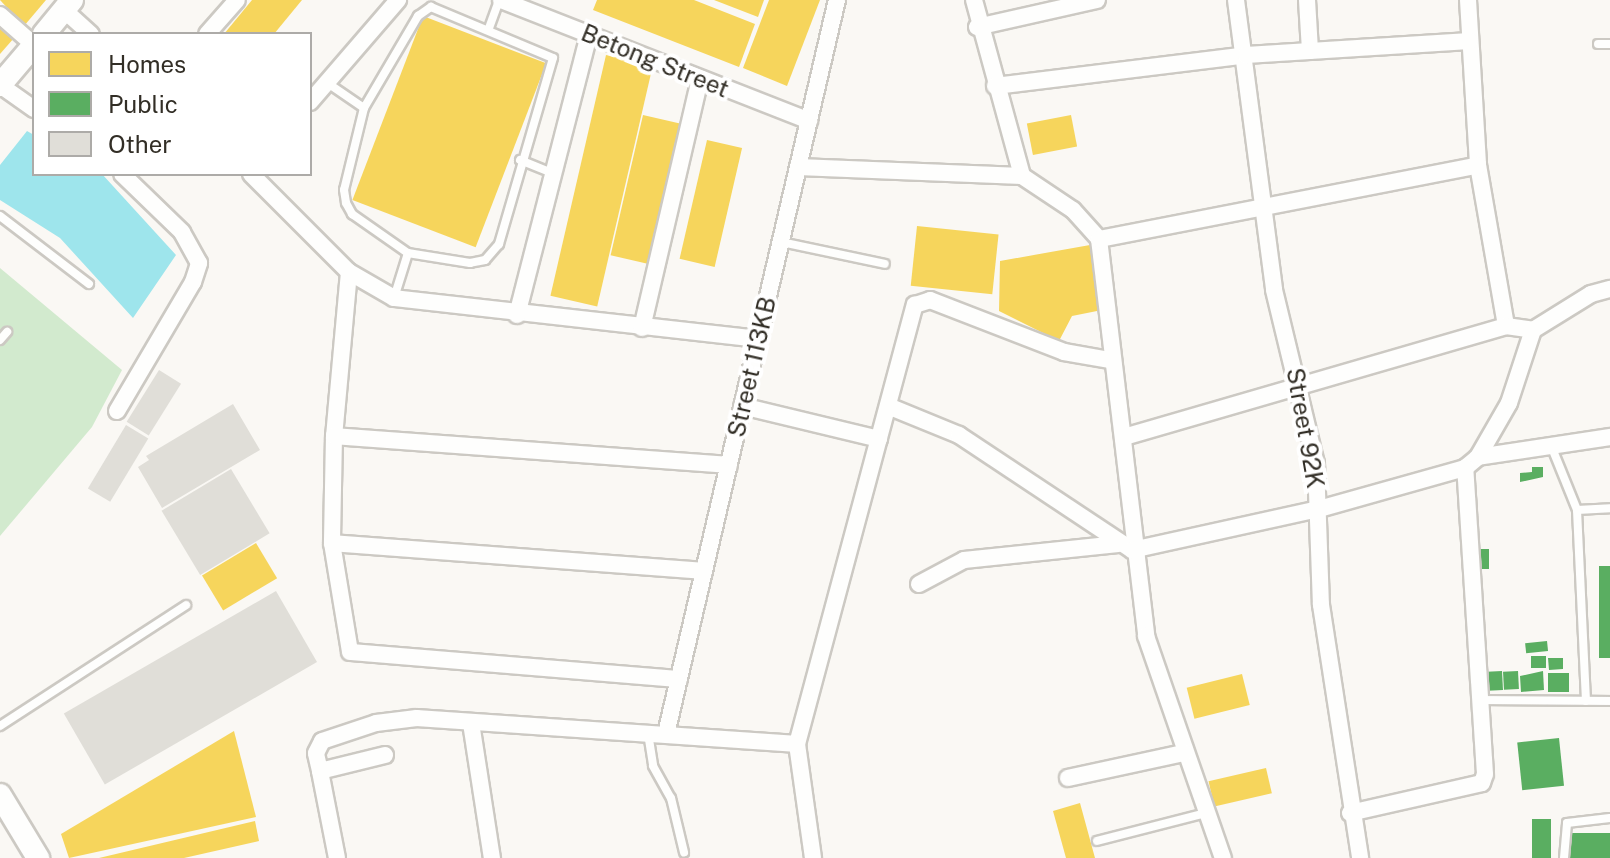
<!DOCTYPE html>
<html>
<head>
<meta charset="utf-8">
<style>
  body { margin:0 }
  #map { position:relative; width:1610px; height:858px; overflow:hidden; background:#faf8f4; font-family:"Public Sans",sans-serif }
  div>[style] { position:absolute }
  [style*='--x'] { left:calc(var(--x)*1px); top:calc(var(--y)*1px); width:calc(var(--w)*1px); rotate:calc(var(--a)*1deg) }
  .green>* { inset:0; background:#d2eace }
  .water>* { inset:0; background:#9ee5ec }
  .homes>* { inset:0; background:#f6d55c; transform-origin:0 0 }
  .public>* { inset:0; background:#5aae61; transform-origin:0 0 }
  .building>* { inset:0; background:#e0ded8; transform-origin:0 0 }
  .roads { filter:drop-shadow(2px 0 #ccc9c3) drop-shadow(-2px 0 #ccc9c3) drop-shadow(0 2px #ccc9c3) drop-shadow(0 -2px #ccc9c3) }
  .service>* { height:8px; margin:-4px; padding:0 4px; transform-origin:4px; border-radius:4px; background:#fefefd }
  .minor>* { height:16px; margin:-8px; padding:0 8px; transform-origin:8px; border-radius:8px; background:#fefefd }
  .tertiary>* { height:22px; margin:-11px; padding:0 11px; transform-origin:11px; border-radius:11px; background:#fefefd }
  span { translate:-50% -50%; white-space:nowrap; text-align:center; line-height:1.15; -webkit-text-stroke:8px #fff; paint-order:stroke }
  .street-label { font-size:24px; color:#322e26 }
  .legend { position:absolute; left:32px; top:32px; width:280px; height:144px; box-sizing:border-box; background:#fff; border:2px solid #adaba8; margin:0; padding:10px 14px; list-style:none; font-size:24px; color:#322e26 }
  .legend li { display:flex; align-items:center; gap:16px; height:40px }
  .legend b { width:40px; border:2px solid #adaba8 }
</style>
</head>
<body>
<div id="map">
  <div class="green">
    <div style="clip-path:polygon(0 268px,122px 370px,92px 427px,0 536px)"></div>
  </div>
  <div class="water">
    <div style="clip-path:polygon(27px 131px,34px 135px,34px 174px,102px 174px,176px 255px,133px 318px,60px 238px,0 200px,0 165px)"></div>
  </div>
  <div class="homes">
    <div style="clip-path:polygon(0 0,46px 0,24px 26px)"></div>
    <div style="clip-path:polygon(252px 0,302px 0,274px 34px,224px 34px)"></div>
    <div style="clip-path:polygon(597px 0,694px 0,755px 24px,739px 67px,593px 10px)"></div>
    <div style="clip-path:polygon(714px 0,764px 0,758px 17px)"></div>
    <div style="clip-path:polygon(769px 0,820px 0,787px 86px,743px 68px)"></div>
    <div style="left:423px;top:16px;width:132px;height:197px;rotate:21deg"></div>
    <div style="clip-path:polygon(0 26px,14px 38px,0 54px)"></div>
    <div style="left:606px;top:55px;width:48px;height:247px;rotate:13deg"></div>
    <div style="left:643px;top:115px;width:39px;height:144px;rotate:13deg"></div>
    <div style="left:1071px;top:115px;width:32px;height:45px;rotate:79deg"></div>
    <div style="left:707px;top:140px;width:36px;height:122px;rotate:13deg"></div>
    <div style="left:917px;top:226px;width:82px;height:60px;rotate:6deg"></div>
    <div style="clip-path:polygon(1090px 245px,1102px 310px,1072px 316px,1059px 341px,999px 311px,1000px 261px)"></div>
    <div style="left:256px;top:543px;width:41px;height:63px;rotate:59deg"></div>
    <div style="left:1242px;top:674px;width:32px;height:57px;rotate:76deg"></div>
    <div style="clip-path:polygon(234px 731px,256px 817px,69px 858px,61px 834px)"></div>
    <div style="left:1266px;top:768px;width:26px;height:59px;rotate:77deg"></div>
    <div style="clip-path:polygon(1080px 803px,1095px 858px,1066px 858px,1053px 811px)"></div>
    <div style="clip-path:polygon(255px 821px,259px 841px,184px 858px,99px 858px)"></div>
  </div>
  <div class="public">
    <div style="clip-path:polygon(1532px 467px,1543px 467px,1543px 477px,1520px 482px,1520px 473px,1532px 472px)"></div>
    <div style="left:1478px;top:549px;width:11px;height:20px"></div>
    <div style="left:1599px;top:566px;width:11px;height:92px"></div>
    <div style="left:1547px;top:641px;width:10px;height:22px;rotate:84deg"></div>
    <div style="left:1546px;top:656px;width:12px;height:15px;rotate:90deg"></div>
    <div style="clip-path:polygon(1548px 658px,1563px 658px,1563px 669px,1549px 670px)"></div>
    <div style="left:1502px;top:671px;width:19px;height:15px;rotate:87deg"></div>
    <div style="left:1518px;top:671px;width:18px;height:15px;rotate:87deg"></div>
    <div style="clip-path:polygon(1543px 671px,1544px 690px,1521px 692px,1520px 676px)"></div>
    <div style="left:1548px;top:673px;width:21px;height:19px"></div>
    <div style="left:1559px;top:738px;width:48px;height:42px;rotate:84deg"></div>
    <div style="left:1532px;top:819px;width:19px;height:39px"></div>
    <div style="left:1610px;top:833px;width:25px;height:44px;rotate:90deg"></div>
  </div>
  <div class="building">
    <div style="left:159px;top:370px;width:26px;height:61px;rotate:32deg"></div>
    <div style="clip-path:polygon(233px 404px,260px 450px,162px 508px,138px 467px,149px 460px,146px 456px)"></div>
    <div style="left:126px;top:425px;width:26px;height:74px;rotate:31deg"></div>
    <div style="left:231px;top:469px;width:75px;height:81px;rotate:59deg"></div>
    <div style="left:276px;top:591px;width:82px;height:245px;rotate:60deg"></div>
  </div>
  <div class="roads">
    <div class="service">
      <div style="--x:489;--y:28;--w:30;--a:-70"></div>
      <div style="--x:1598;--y:44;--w:12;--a:0"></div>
      <div style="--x:326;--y:82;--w:46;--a:34.4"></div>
      <div style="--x:364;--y:108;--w:84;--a:103.7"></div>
      <div style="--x:344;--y:190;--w:13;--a:81"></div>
      <div style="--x:346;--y:203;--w:13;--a:61"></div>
      <div style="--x:352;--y:214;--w:68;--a:34.9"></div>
      <div style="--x:408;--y:253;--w:47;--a:107.3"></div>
      <div style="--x:364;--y:108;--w:107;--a:-59.6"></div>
      <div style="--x:418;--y:16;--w:16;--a:-35"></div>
      <div style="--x:431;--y:7;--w:132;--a:22.7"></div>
      <div style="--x:553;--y:58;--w:194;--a:106.2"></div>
      <div style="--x:499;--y:244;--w:21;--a:131"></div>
      <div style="--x:485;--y:260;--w:15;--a:169"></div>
      <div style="--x:470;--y:263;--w:63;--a:-170.8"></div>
      <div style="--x:520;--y:160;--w:35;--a:22"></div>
      <div style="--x:0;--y:216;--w:112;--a:37.4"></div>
      <div style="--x:781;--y:242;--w:106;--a:11.9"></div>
      <div style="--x:0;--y:340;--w:11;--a:-49"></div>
      <div style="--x:1552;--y:448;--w:67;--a:68"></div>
      <div style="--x:1482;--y:700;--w:128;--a:0.4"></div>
      <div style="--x:1586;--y:701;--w:191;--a:-92.7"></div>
      <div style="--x:1577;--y:510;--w:33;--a:-3"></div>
      <div style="--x:0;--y:726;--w:222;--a:-33"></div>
      <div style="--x:648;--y:733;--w:33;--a:81"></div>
      <div style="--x:653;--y:766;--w:37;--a:61"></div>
      <div style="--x:671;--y:798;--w:56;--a:76.5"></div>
      <div style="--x:1097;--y:841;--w:113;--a:-14.4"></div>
      <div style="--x:1564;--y:858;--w:35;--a:-85"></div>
      <div style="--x:1567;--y:823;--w:43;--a:-6.6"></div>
    </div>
    <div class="minor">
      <div style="--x:501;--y:0;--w:331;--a:21.4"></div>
      <div style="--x:974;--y:0;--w:182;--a:74.7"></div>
      <div style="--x:1236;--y:0;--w:292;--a:82.5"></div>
      <div style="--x:1274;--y:290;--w:178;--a:76.4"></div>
      <div style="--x:1316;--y:463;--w:142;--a:88"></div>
      <div style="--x:1321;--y:605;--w:256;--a:81.2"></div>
      <div style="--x:1307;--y:0;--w:51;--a:86.6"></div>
      <div style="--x:1468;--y:0;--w:165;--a:86.5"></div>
      <div style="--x:1478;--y:165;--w:163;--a:80.1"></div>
      <div style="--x:64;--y:10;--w:36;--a:42"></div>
      <div style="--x:0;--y:15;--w:45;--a:41.4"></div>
      <div style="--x:977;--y:27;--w:123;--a:-12.7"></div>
      <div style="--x:207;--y:34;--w:45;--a:-48.6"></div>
      <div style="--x:0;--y:85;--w:42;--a:35.2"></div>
      <div style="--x:995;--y:86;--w:253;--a:-7"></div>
      <div style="--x:1246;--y:55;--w:224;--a:-3.6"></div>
      <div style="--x:310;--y:102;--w:135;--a:-49.2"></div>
      <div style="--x:798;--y:167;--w:224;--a:2.3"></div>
      <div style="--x:1022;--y:176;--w:61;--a:33.7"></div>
      <div style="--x:1073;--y:210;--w:39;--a:48"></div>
      <div style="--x:1099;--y:239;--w:400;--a:83.2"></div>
      <div style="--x:1146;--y:636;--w:235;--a:70.9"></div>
      <div style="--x:251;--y:174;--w:139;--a:45"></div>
      <div style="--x:349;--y:272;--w:52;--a:30"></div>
      <div style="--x:394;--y:298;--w:366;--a:6.4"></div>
      <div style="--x:1099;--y:239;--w:386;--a:-11"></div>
      <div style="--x:349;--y:272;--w:165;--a:95.2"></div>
      <div style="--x:334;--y:436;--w:107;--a:91.1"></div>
      <div style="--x:332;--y:543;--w:110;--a:80.6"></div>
      <div style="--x:350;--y:652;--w:330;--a:4.7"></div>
      <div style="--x:517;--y:315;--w:289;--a:-75.6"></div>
      <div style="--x:642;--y:328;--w:256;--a:-76.9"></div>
      <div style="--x:742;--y:406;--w:141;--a:13.5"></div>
      <div style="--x:888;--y:406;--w:77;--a:22.2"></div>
      <div style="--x:959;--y:435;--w:208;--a:33.6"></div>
      <div style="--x:1132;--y:550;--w:191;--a:-12.4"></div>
      <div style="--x:1319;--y:509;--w:152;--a:-15.7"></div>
      <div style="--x:1465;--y:468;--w:17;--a:-40"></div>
      <div style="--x:1478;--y:457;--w:62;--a:-60.1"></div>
      <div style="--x:1509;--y:403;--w:77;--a:-71.8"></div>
      <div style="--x:1533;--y:330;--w:68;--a:-31.8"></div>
      <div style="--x:1591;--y:294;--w:20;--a:-15"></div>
      <div style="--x:117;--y:411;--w:150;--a:-59.5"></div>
      <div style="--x:193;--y:282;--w:20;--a:-72"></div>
      <div style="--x:199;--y:263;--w:35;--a:-119"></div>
      <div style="--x:182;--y:232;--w:83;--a:-136"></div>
      <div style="--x:334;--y:436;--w:396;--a:4.2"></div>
      <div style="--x:1124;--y:437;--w:398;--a:-16.2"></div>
      <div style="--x:1506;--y:326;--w:27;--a:8"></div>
      <div style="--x:1478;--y:457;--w:134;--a:-8.6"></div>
      <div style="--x:332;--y:543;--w:373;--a:4.3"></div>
      <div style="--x:919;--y:584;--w:51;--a:-28.1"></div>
      <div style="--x:964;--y:560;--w:155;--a:-5.9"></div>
      <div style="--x:471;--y:723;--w:137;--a:81.2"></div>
      <div style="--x:666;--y:734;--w:754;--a:-76.89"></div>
      <div style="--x:320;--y:771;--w:18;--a:-103"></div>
      <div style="--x:316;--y:753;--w:13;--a:-63"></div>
      <div style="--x:322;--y:741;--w:57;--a:-18.4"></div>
      <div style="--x:376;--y:723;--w:41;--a:-7"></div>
      <div style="--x:417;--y:718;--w:381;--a:3.9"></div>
      <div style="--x:1068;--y:778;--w:119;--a:-12.2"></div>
      <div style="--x:1350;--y:813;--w:135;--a:-12.8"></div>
      <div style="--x:1482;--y:783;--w:9;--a:-72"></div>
      <div style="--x:1485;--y:774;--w:307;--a:-93.7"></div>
      <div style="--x:337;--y:858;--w:89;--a:-101.1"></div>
      <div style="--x:320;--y:771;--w:67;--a:-13.8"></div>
      <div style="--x:813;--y:858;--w:115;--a:-98"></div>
      <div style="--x:797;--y:744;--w:455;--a:-75"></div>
      <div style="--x:915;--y:305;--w:16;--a:-18"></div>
      <div style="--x:930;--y:300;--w:144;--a:21.2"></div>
      <div style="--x:1064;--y:352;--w:47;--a:9.9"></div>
    </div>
    <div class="tertiary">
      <div style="--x:44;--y:34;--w:44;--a:-50.5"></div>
      <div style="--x:0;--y:85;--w:52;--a:-49.6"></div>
      <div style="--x:0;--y:795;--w:74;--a:58.9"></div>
    </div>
  </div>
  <div class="street-label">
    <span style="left:655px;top:61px;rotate:22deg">Betong Street</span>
    <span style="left:752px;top:367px;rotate:-77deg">Street 113KB</span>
    <span style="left:1305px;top:428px;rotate:80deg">Street 92K</span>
  </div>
  <ul class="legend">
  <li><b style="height:22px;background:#f6d55c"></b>Homes</li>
  <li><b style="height:22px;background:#5aae61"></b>Public</li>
  <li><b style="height:22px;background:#e0ded8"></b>Other</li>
  </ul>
</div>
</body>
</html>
